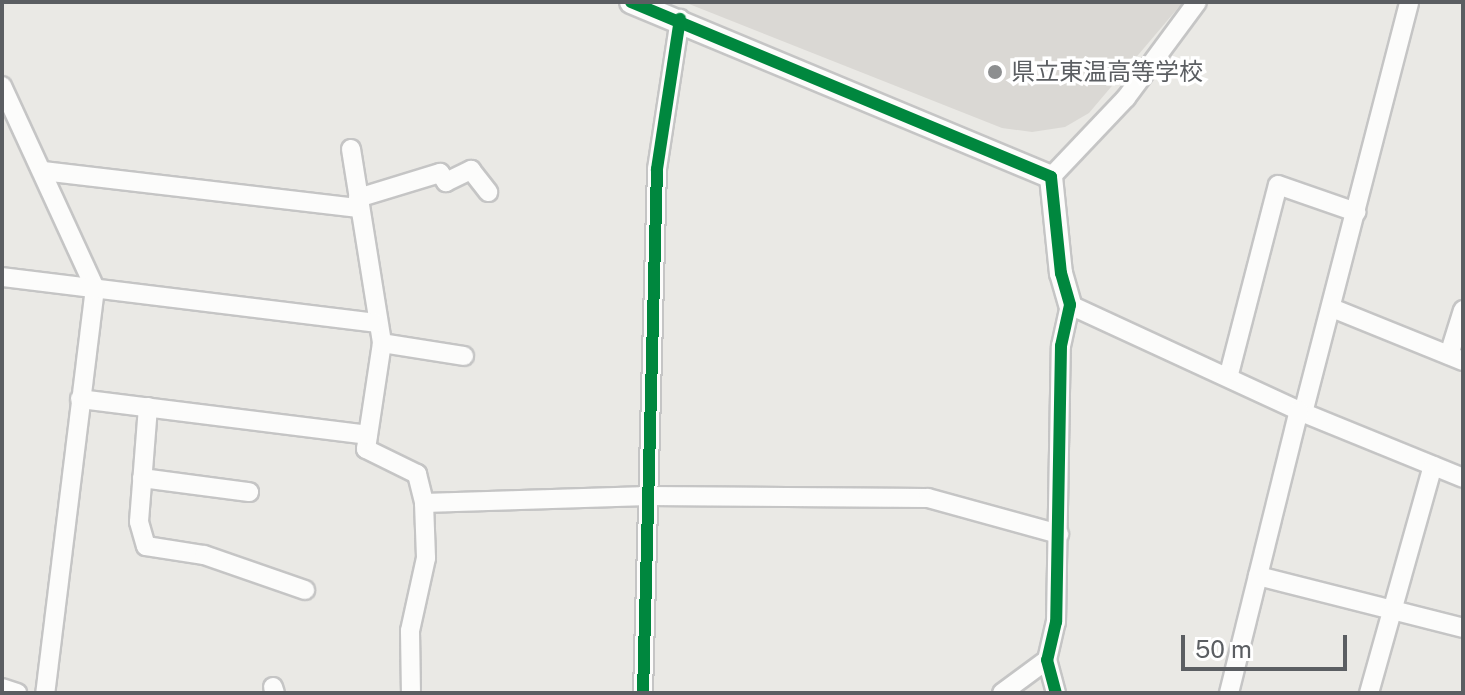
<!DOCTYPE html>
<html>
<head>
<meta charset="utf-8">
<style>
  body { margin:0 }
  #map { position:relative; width:1465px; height:695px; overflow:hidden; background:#eae9e5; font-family:"Public Sans","Noto Sans JP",sans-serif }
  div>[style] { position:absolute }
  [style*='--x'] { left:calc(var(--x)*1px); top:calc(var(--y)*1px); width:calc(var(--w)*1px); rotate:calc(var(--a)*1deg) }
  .education>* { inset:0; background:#dad8d4 }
  .roads { filter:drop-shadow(2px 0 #c5c5c5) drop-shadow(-2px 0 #c5c5c5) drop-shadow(0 2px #c5c5c5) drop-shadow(0 -2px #c5c5c5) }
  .minor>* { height:18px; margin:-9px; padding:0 9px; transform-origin:9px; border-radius:9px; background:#fcfcfb }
  .tertiary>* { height:22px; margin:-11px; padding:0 11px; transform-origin:11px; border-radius:11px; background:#fcfcfb }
  .cycleway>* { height:12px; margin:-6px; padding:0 6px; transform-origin:6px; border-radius:6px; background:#00873e }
  .dots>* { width:22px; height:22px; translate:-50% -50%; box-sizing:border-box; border:4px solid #fff; border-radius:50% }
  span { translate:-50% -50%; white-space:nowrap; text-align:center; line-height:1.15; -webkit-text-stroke:7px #fff; paint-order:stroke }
  .poi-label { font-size:24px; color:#5b5e62 }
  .left { translate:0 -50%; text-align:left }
  .frame { position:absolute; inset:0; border:4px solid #5b5e62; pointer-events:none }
  .scale { position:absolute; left:1181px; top:635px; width:166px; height:36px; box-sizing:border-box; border:4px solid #5b5e62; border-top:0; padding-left:10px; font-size:24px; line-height:28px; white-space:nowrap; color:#5b5e62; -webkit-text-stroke:6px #fff; paint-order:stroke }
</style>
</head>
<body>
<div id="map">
  <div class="education">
    <div style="clip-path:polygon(684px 2px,1183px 2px,1089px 113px,1065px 127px,1032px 132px,1002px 128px)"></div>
  </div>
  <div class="roads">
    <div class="minor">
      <div style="--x:2;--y:86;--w:222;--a:65.3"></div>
      <div style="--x:95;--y:288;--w:408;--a:97"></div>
      <div style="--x:351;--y:149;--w:196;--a:80.9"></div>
      <div style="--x:382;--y:343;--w:107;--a:98.6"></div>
      <div style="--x:366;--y:449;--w:57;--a:26.1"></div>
      <div style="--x:417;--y:474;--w:30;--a:76"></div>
      <div style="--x:424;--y:503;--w:55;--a:87.9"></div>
      <div style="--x:426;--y:558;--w:75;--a:102.4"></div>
      <div style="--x:410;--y:631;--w:62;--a:89.1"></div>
      <div style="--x:43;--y:171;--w:318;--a:6.7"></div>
      <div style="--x:1051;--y:177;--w:109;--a:-46.5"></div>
      <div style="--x:1126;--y:98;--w:119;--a:-53.5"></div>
      <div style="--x:358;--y:198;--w:86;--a:-17"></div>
      <div style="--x:440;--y:173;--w:11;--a:56"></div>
      <div style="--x:446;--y:182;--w:28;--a:-26"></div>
      <div style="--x:471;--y:170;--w:28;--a:52"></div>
      <div style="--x:2;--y:277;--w:376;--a:7"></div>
      <div style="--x:1332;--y:308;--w:141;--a:22"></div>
      <div style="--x:382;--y:343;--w:83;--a:9"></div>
      <div style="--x:1449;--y:355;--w:47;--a:-72.7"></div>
      <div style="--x:1229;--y:374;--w:195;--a:-75.5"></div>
      <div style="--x:1278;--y:185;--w:83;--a:19.1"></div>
      <div style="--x:80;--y:399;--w:290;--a:7.1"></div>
      <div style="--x:148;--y:407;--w:115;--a:94.5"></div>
      <div style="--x:139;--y:522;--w:25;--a:74"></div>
      <div style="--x:146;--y:546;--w:59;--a:8.8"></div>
      <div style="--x:204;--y:555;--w:107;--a:19.1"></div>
      <div style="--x:1303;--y:413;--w:424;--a:-75.5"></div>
      <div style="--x:142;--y:478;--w:108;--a:7.5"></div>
      <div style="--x:424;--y:503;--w:224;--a:-1.8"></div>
      <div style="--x:648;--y:496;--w:280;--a:0.4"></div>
      <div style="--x:928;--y:498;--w:136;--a:15.4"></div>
      <div style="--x:1258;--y:576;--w:211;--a:14.2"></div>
      <div style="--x:273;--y:687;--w:6;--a:72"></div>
      <div style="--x:2;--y:688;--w:16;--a:18"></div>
      <div style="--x:643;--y:693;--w:524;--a:-88.47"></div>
      <div style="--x:657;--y:169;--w:152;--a:-81.3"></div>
      <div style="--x:1002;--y:693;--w:56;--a:-36.3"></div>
      <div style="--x:1056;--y:693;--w:34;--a:-105"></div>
      <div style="--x:1047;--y:660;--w:39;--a:-77"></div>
      <div style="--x:1056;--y:622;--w:276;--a:-89"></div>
      <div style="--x:1061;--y:346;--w:42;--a:-77.6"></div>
      <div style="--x:1070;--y:305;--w:252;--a:24.8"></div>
      <div style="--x:1299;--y:411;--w:177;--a:22.2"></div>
      <div style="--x:1229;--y:693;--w:291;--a:-76.1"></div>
      <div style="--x:1369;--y:693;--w:236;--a:-74.3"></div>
    </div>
    <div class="tertiary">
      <div style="--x:631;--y:2;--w:455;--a:22.6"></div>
      <div style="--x:1051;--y:177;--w:97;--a:84.1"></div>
      <div style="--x:1061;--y:273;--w:33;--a:74"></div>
    </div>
  </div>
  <div class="cycleway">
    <div style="--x:631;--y:2;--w:455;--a:22.6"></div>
    <div style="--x:1051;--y:177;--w:97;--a:84.1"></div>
    <div style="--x:1061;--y:273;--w:33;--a:74"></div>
    <div style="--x:1070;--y:305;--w:42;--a:102.4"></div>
    <div style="--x:1061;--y:346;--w:276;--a:91"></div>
    <div style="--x:1056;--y:622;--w:39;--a:103"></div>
    <div style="--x:1047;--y:660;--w:34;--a:75"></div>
    <div style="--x:643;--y:693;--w:524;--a:-88.47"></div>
    <div style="--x:657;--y:169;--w:152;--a:-81.3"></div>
  </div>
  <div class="dots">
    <div style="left:995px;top:72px;background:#8d8f90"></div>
  </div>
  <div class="poi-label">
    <span class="left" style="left:1011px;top:72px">県立東温高等学校</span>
  </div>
  <div class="frame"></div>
  <div class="scale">50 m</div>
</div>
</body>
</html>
